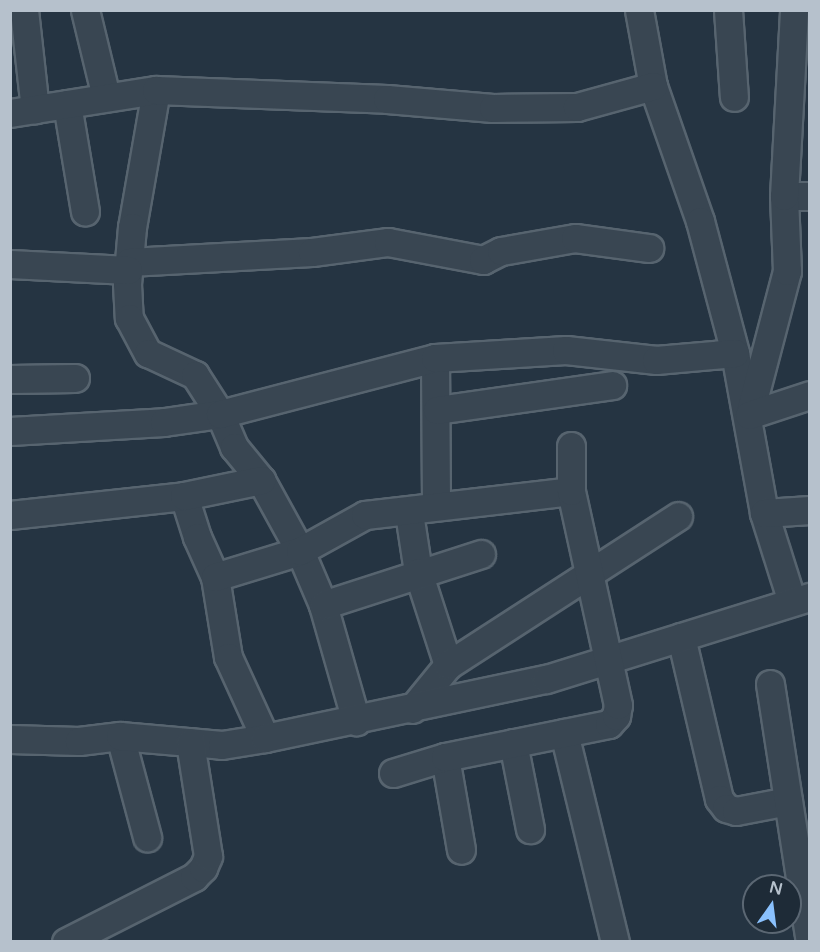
<!DOCTYPE html>
<html>
<head>
<meta charset="utf-8">
<style>
  body { margin:0 }
  #map { position:relative; width:820px; height:952px; overflow:hidden; background:#253442; font-family:"Varela Round",sans-serif }
  div>[style] { position:absolute }
  [style*='--x'] { left:calc(var(--x)*1px); top:calc(var(--y)*1px); width:calc(var(--w)*1px); rotate:calc(var(--a)*1deg) }
  .roads { filter:drop-shadow(2px 0 #57646f) drop-shadow(-2px 0 #57646f) drop-shadow(0 2px #57646f) drop-shadow(0 -2px #57646f) }
  .minor>* { height:27px; margin:-13.5px; padding:0 13.5px; transform-origin:13.5px; border-radius:13.5px; background:#394652 }
  span { translate:-50% -50%; white-space:nowrap; text-align:center; line-height:1.15; -webkit-text-stroke:5px #1e2b37; paint-order:stroke }
  .frame { position:absolute; inset:0; border:12px solid #b6c1cc; pointer-events:none }
  .north { position:absolute; left:742px; top:874px; width:60px; height:60px; box-sizing:border-box; background:#1e2b37; border:2px solid #5b6773; border-radius:50%; rotate:14deg; font-size:16px; font-weight:700; line-height:24px; text-align:center; color:#b6c1cc }
  .north::after { content:''; display:block; margin:auto; width:21px; height:27px; background:#8ac1fd; clip-path:polygon(50% 0,100% 100%,50% 72%,0 100%) }
</style>
</head>
<body>
<div id="map">
  <div class="roads">
    <div class="minor">
      <div style="--x:24;--y:10;--w:100;--a:83.7"></div>
      <div style="--x:85;--y:10;--w:89;--a:76.4"></div>
      <div style="--x:639;--y:10;--w:77;--a:79.6"></div>
      <div style="--x:653;--y:86;--w:143;--a:70.8"></div>
      <div style="--x:700;--y:221;--w:137;--a:75.1"></div>
      <div style="--x:735;--y:353;--w:163;--a:79.7"></div>
      <div style="--x:764;--y:513;--w:93;--a:72.5"></div>
      <div style="--x:728;--y:10;--w:87;--a:86.1"></div>
      <div style="--x:156;--y:90;--w:139;--a:99.9"></div>
      <div style="--x:132;--y:227;--w:57;--a:95"></div>
      <div style="--x:127;--y:284;--w:34;--a:87"></div>
      <div style="--x:129;--y:318;--w:40;--a:62"></div>
      <div style="--x:148;--y:353;--w:52;--a:25.1"></div>
      <div style="--x:195;--y:375;--w:46;--a:57.3"></div>
      <div style="--x:220;--y:414;--w:36;--a:67"></div>
      <div style="--x:234;--y:447;--w:43;--a:50.7"></div>
      <div style="--x:261;--y:480;--w:81;--a:61.2"></div>
      <div style="--x:300;--y:551;--w:59;--a:66.9"></div>
      <div style="--x:323;--y:605;--w:121;--a:74.1"></div>
      <div style="--x:67;--y:104;--w:109;--a:80.5"></div>
      <div style="--x:10;--y:113;--w:148;--a:-9"></div>
      <div style="--x:156;--y:90;--w:231;--a:2.2"></div>
      <div style="--x:387;--y:99;--w:106;--a:4.9"></div>
      <div style="--x:493;--y:108;--w:84;--a:-0.7"></div>
      <div style="--x:577;--y:107;--w:79;--a:-15.4"></div>
      <div style="--x:784;--y:196;--w:26;--a:0"></div>
      <div style="--x:129;--y:262;--w:183;--a:-3.1"></div>
      <div style="--x:312;--y:252;--w:77;--a:-7.5"></div>
      <div style="--x:388;--y:242;--w:97;--a:10.7"></div>
      <div style="--x:483;--y:260;--w:20;--a:-27"></div>
      <div style="--x:501;--y:251;--w:75;--a:-10"></div>
      <div style="--x:575;--y:238;--w:75;--a:7.7"></div>
      <div style="--x:10;--y:264;--w:118;--a:2.9"></div>
      <div style="--x:435;--y:358;--w:147;--a:89.6"></div>
      <div style="--x:10;--y:379;--w:65;--a:-0.9"></div>
      <div style="--x:437;--y:410;--w:177;--a:-8.1"></div>
      <div style="--x:750;--y:412;--w:146;--a:-75.3"></div>
      <div style="--x:787;--y:271;--w:75;--a:-92.3"></div>
      <div style="--x:784;--y:196;--w:186;--a:-86.9"></div>
      <div style="--x:749;--y:415;--w:64;--a:-18.2"></div>
      <div style="--x:10;--y:431;--w:154;--a:-3.3"></div>
      <div style="--x:164;--y:422;--w:57;--a:-8.1"></div>
      <div style="--x:220;--y:414;--w:222;--a:-14.6"></div>
      <div style="--x:435;--y:358;--w:131;--a:-3.5"></div>
      <div style="--x:566;--y:350;--w:91;--a:6.3"></div>
      <div style="--x:656;--y:360;--w:79;--a:-5.1"></div>
      <div style="--x:184;--y:496;--w:43;--a:72.4"></div>
      <div style="--x:197;--y:537;--w:44;--a:65.8"></div>
      <div style="--x:215;--y:577;--w:81;--a:80.8"></div>
      <div style="--x:228;--y:657;--w:89;--a:65.4"></div>
      <div style="--x:409;--y:513;--w:60;--a:81.3"></div>
      <div style="--x:418;--y:572;--w:98;--a:72.1"></div>
      <div style="--x:764;--y:513;--w:46;--a:-3.7"></div>
      <div style="--x:10;--y:515;--w:175;--a:-6.2"></div>
      <div style="--x:184;--y:496;--w:79;--a:-11.7"></div>
      <div style="--x:215;--y:577;--w:89;--a:-17"></div>
      <div style="--x:300;--y:551;--w:74;--a:-29"></div>
      <div style="--x:365;--y:515;--w:207;--a:-6.6"></div>
      <div style="--x:323;--y:605;--w:166;--a:-17.9"></div>
      <div style="--x:681;--y:637;--w:166;--a:76.8"></div>
      <div style="--x:719;--y:799;--w:11;--a:52"></div>
      <div style="--x:726;--y:808;--w:10;--a:17"></div>
      <div style="--x:736;--y:811;--w:53;--a:-10.9"></div>
      <div style="--x:770;--y:684;--w:260;--a:81.2"></div>
      <div style="--x:412;--y:709;--w:57;--a:-50.7"></div>
      <div style="--x:448;--y:665;--w:274;--a:-32.9"></div>
      <div style="--x:564;--y:733;--w:215;--a:76.3"></div>
      <div style="--x:120;--y:736;--w:105;--a:75"></div>
      <div style="--x:10;--y:739;--w:69;--a:1.7"></div>
      <div style="--x:79;--y:741;--w:41;--a:-7"></div>
      <div style="--x:120;--y:736;--w:102;--a:5"></div>
      <div style="--x:222;--y:745;--w:44;--a:-9.2"></div>
      <div style="--x:265;--y:738;--w:287;--a:-11.9"></div>
      <div style="--x:546;--y:679;--w:276;--a:-17.3"></div>
      <div style="--x:513;--y:743;--w:88;--a:78.8"></div>
      <div style="--x:445;--y:757;--w:94;--a:80.2"></div>
      <div style="--x:393;--y:773;--w:54;--a:-17.1"></div>
      <div style="--x:445;--y:757;--w:167;--a:-11.4"></div>
      <div style="--x:609;--y:724;--w:11;--a:-49"></div>
      <div style="--x:616;--y:716;--w:11;--a:-80"></div>
      <div style="--x:618;--y:705;--w:219;--a:-102.4"></div>
      <div style="--x:571;--y:491;--w:45;--a:-90"></div>
      <div style="--x:66;--y:942;--w:144;--a:-26.9"></div>
      <div style="--x:194;--y:877;--w:13;--a:-45"></div>
      <div style="--x:203;--y:868;--w:13;--a:-67"></div>
      <div style="--x:208;--y:856;--w:115;--a:-99"></div>
    </div>
  </div>
  <div class="frame"></div>
  <div class="north">N</div>
</div>
</body>
</html>
